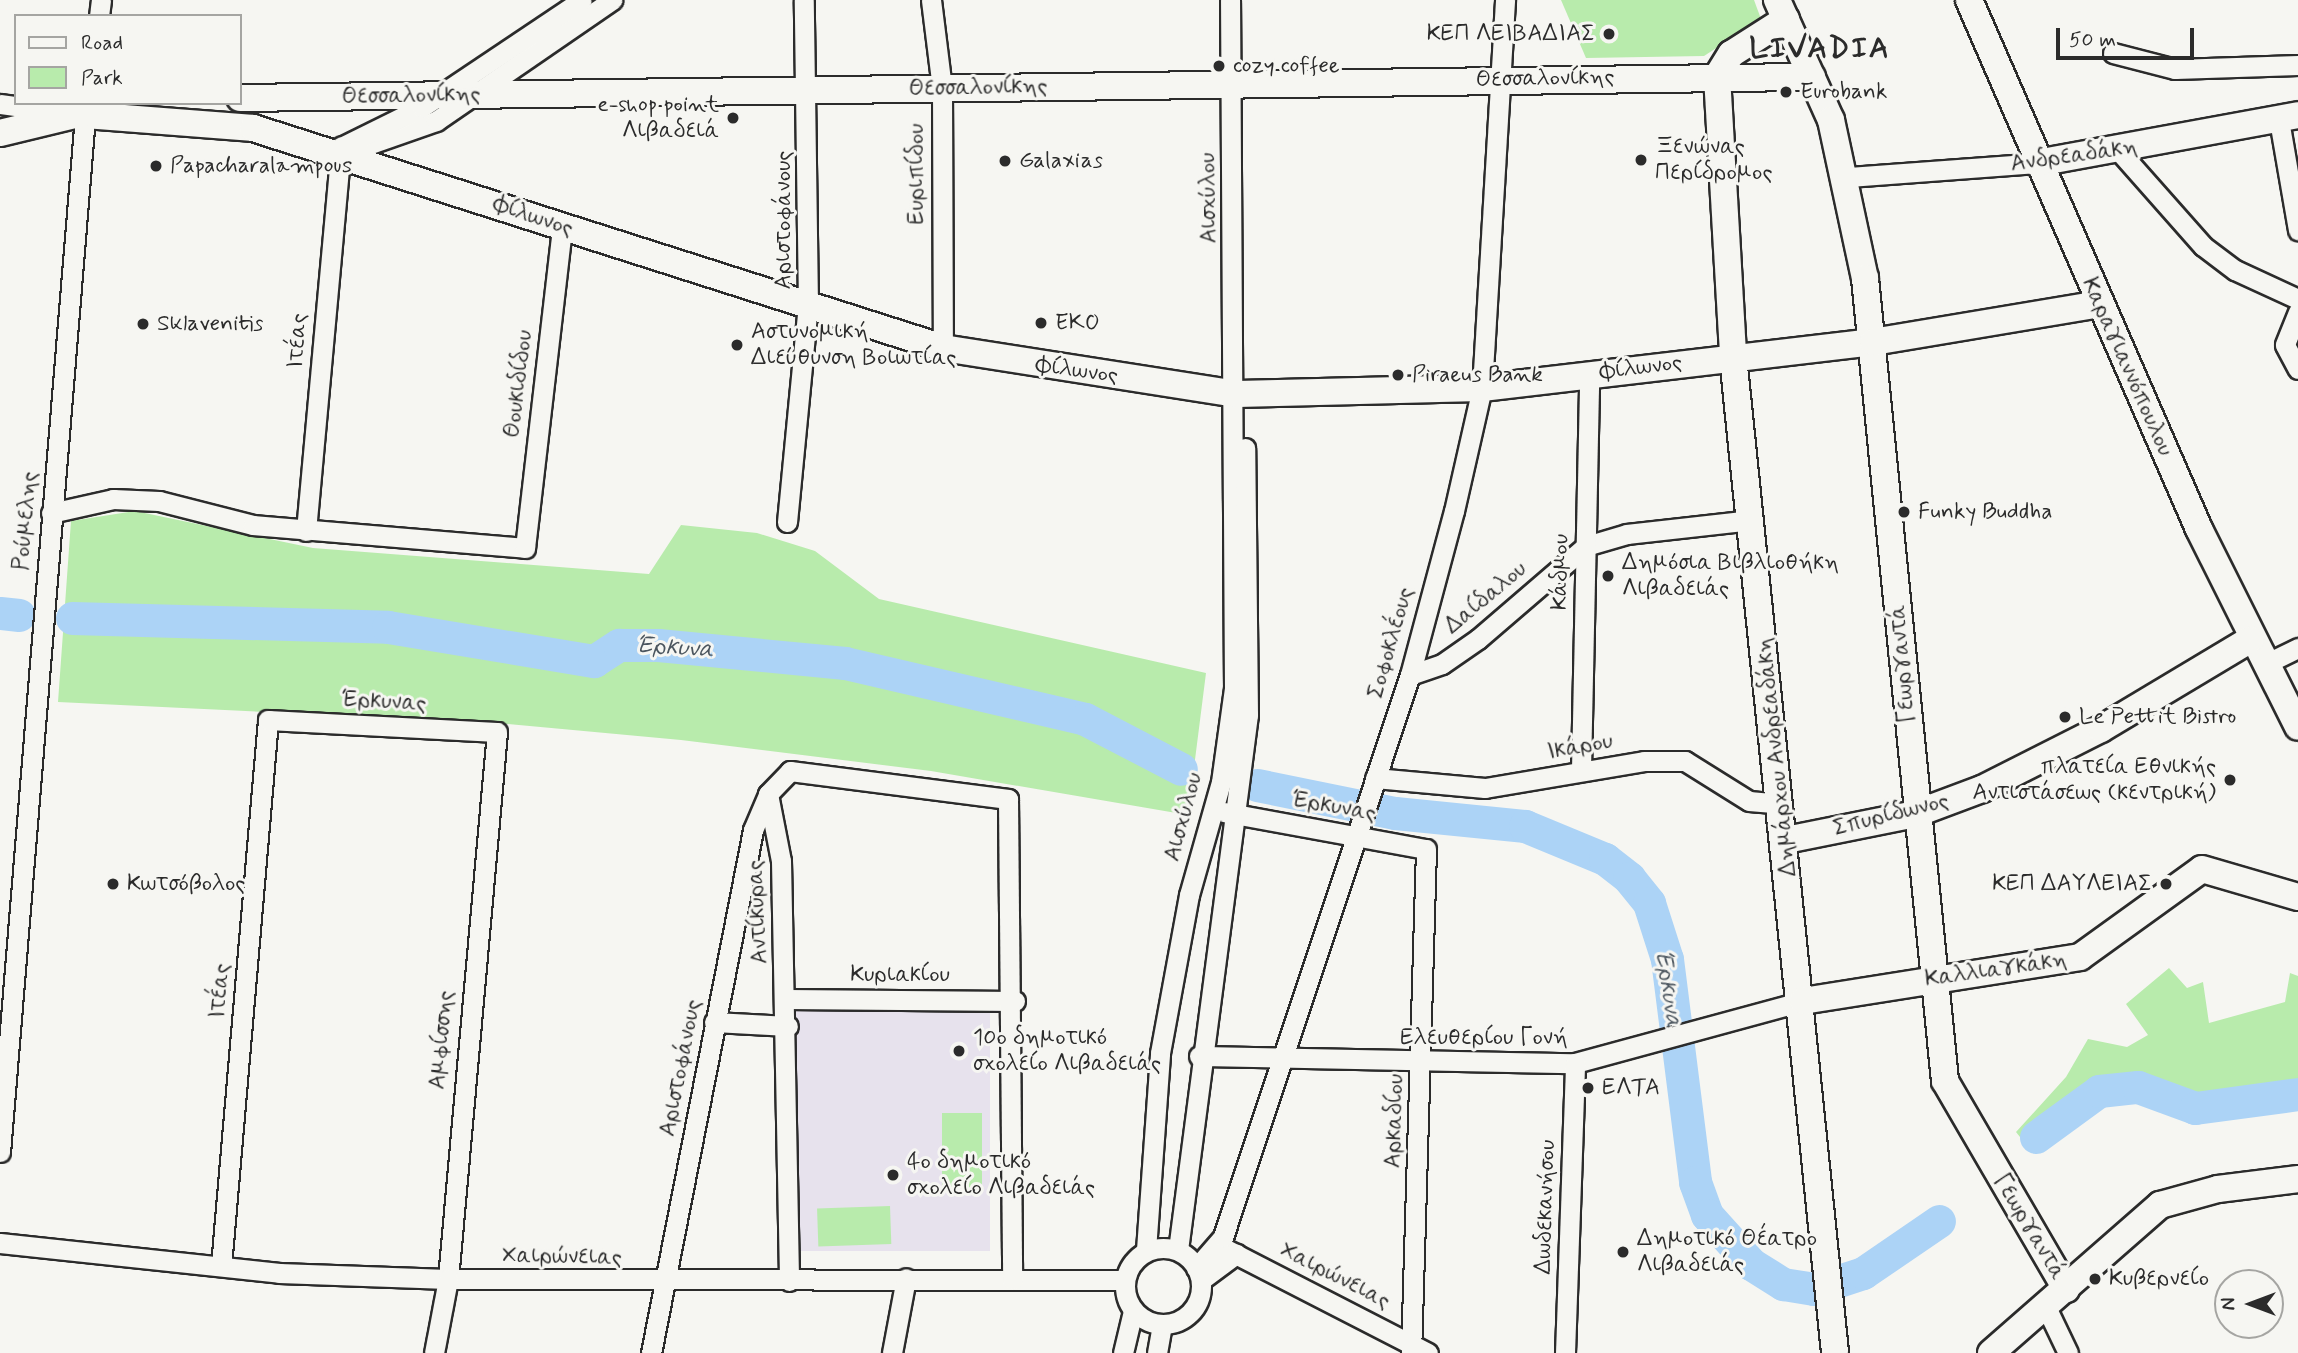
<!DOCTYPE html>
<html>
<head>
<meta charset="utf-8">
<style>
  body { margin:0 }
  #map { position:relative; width:2298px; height:1353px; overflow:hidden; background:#f6f6f2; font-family:Mynerve,sans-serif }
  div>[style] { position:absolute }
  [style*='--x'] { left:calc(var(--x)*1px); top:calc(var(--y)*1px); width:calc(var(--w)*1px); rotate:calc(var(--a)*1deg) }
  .built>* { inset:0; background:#e7e2ed; transform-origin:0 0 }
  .green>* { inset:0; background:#b8ebac; transform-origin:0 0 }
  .river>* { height:33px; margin:-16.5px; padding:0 16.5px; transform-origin:16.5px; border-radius:16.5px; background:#acd3f6 }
  .roads { filter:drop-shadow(2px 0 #2b2b2b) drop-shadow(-2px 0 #2b2b2b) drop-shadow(0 2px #2b2b2b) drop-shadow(0 -2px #2b2b2b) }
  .street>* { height:19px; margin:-9.5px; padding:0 9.5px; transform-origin:9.5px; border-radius:9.5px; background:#f6f6f2 }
  .street>.ring { margin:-9.5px; padding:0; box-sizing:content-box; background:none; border:19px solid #f6f6f2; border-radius:50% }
  .secondary>* { height:26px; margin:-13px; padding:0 13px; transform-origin:13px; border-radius:13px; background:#f6f6f2 }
  .dots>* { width:19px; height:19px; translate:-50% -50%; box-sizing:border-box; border:4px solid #f6f6f2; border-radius:50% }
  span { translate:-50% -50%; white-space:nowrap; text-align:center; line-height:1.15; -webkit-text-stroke:6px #f6f6f2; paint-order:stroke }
  .poi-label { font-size:23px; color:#2b2b2b }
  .right { translate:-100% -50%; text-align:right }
  .left { translate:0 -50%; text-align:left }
  .street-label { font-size:23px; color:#2b2b2b }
  .water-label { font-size:24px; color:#4b555e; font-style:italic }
  .district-label { font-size:30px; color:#2b2b2b; font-weight:700; letter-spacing:2px }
  .legend { position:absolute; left:14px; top:14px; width:228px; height:91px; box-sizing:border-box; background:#f6f6f2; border:2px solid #a5a5a2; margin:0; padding:9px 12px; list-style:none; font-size:21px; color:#2b2b2b }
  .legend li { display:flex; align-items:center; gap:14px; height:35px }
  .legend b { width:35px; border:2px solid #a5a5a2 }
  .north { position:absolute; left:2214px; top:1269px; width:70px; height:70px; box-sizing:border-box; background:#f6f6f2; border:2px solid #a5a5a2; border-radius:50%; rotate:270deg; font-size:19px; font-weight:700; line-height:28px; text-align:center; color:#2b2b2b }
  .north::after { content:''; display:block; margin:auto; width:24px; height:32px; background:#2b2b2b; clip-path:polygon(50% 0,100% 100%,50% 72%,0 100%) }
  .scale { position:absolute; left:2056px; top:28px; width:138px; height:32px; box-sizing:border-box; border:4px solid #2b2b2b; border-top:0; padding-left:9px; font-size:21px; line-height:24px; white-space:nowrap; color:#2b2b2b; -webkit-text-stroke:5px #f6f6f2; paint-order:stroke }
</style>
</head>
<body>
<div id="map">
  <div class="built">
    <div style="left:990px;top:1004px;width:247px;height:196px;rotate:90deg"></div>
  </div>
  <div class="green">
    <div style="clip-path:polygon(1561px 0,1754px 0,1761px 19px,1704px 56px,1586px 58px)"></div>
    <div style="clip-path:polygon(135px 511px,313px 548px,649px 574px,681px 525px,757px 533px,815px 551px,879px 599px,1206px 673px,1188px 815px,931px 771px,681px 740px,496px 723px,58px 702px,71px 521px)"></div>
    <div style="clip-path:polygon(2169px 968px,2187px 988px,2203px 982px,2209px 1023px,2285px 1002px,2290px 973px,2298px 976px,2298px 1088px,2195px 1102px,2137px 1082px,2098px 1087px,2024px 1142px,2016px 1132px,2066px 1077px,2088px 1039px,2127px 1047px,2148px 1035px,2126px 1004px)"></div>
    <div style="left:942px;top:1113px;width:40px;height:75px"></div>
    <div style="left:890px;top:1206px;width:38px;height:73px;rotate:88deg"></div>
  </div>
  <div class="river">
    <div style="--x:0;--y:613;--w:19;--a:6"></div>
    <div style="--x:72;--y:618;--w:316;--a:1.6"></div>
    <div style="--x:388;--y:627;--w:209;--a:9.4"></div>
    <div style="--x:594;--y:661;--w:30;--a:-33"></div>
    <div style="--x:619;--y:645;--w:39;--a:0"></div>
    <div style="--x:658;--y:645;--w:188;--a:5.5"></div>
    <div style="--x:845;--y:663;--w:246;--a:13.1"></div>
    <div style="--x:1085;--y:719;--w:108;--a:27.5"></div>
    <div style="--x:1257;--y:785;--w:141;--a:11.5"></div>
    <div style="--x:1395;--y:813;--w:131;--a:5.7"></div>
    <div style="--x:1525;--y:826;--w:87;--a:22.4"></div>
    <div style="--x:1605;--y:859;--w:31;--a:38"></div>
    <div style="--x:1629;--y:878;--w:32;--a:51"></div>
    <div style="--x:1649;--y:903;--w:59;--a:72.2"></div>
    <div style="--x:1667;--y:959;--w:225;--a:82.8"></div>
    <div style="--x:1695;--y:1182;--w:35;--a:70"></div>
    <div style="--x:1707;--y:1215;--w:66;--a:48.1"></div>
    <div style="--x:1751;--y:1264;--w:38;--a:32"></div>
    <div style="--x:1783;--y:1284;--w:31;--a:9"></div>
    <div style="--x:1814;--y:1289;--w:52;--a:-18.1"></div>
    <div style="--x:1863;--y:1273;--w:92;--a:-34.4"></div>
    <div style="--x:2036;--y:1137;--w:78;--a:-36.1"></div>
    <div style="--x:2099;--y:1091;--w:39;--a:-6"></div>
    <div style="--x:2138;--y:1087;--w:61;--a:20.2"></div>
    <div style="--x:2195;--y:1108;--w:104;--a:-7.7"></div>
  </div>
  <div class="roads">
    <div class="street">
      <div style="--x:931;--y:0;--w:89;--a:82.9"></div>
      <div style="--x:942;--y:88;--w:260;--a:89.8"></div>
      <div style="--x:99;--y:16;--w:16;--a:-83"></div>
      <div style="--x:2113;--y:53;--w:64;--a:14.5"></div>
      <div style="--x:2175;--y:69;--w:123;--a:-1.9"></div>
      <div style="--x:0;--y:104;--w:67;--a:7.8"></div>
      <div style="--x:2279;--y:120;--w:112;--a:80.2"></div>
      <div style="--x:2119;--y:151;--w:127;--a:48.5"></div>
      <div style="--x:2203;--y:246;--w:40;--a:37"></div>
      <div style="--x:2235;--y:270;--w:69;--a:24.7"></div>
      <div style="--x:342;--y:154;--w:100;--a:-19.3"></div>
      <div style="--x:436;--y:121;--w:214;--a:-34.5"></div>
      <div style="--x:1848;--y:177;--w:190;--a:-4.2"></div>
      <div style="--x:2298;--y:312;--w:35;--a:112"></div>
      <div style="--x:2285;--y:345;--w:27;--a:62"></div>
      <div style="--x:51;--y:513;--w:64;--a:-12.7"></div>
      <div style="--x:113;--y:499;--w:46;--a:2.5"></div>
      <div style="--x:159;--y:501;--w:97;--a:14.3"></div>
      <div style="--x:253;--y:525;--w:273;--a:4.8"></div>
      <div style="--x:525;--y:548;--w:323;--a:-83.4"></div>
      <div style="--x:787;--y:522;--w:218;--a:-84.5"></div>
      <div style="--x:808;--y:305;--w:305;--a:-90.8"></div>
      <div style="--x:306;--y:531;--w:386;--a:-84.8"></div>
      <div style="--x:341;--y:147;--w:90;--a:-26.3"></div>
      <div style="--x:422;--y:107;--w:192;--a:-33.8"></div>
      <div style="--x:2265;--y:664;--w:37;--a:-26"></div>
      <div style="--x:1410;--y:675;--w:34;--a:-19"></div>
      <div style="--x:1442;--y:664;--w:44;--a:-34.8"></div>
      <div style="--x:1478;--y:639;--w:143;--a:-40.7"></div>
      <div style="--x:1586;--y:546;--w:43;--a:-16.3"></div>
      <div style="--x:1627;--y:534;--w:125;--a:-6.4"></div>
      <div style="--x:1581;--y:770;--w:396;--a:-88.8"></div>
      <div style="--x:1375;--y:778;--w:110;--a:5.2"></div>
      <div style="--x:1485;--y:788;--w:161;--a:-9.6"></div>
      <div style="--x:1644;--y:761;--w:41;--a:0"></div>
      <div style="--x:1685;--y:761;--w:75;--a:32"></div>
      <div style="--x:1749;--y:801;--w:33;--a:5"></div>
      <div style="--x:768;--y:794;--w:68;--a:79"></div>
      <div style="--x:781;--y:861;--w:420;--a:88.9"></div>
      <div style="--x:1224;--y:812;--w:205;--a:10.4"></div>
      <div style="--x:1426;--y:849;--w:504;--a:91.7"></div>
      <div style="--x:786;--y:999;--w:229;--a:0.5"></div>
      <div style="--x:714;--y:1022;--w:74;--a:3.1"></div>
      <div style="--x:1199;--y:1056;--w:376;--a:1.1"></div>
      <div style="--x:1575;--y:1063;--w:236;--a:-15.2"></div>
      <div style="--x:0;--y:1152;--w:1053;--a:-85.31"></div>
      <div style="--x:0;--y:1243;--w:281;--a:6.1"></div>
      <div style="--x:279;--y:1273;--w:169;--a:2"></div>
      <div style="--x:448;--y:1279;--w:676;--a:0.08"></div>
      <div style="--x:1218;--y:1245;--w:236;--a:27.2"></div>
      <div class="ring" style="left:1125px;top:1248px;width:57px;height:57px"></div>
      <div style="--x:1146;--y:1250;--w:197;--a:-85.9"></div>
      <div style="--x:1160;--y:1053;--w:161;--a:-79.6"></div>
      <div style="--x:1189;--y:895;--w:117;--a:-74.2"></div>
      <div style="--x:1221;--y:782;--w:95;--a:-82.1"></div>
      <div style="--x:1234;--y:688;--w:688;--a:-90.33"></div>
      <div style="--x:1178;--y:1250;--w:540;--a:-82.55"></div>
      <div style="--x:1248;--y:715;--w:267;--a:-90.6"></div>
      <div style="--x:221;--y:1266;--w:548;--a:-85.08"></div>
      <div style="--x:268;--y:720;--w:229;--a:3"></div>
      <div style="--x:497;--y:732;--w:549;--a:95.12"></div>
      <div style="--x:448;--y:1279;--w:75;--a:100.7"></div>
      <div style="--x:1196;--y:1268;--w:41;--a:-48.9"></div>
      <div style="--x:1223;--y:1237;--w:592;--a:-71.6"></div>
      <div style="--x:1410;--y:675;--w:170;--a:-75"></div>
      <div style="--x:1454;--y:511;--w:126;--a:-77.2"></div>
      <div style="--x:1482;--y:388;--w:389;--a:-86.6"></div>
      <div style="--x:1201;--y:1280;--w:44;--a:-36.6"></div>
      <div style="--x:2046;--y:1307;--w:51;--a:64.4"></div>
      <div style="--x:651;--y:1353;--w:533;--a:-78.96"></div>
      <div style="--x:753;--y:830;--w:39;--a:-67"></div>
      <div style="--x:768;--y:794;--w:32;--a:-46"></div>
      <div style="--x:790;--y:771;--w:220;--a:7.3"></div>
      <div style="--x:1008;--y:799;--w:481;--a:89.5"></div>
      <div style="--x:892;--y:1353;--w:76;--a:-79.4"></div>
      <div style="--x:1123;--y:1353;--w:43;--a:-76.6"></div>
      <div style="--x:1157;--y:1353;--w:28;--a:-80"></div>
      <div style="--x:1565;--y:1353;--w:290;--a:-88"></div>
    </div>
    <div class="secondary">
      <div style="--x:1777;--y:0;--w:132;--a:65.8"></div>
      <div style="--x:1831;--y:120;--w:162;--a:77.9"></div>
      <div style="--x:1865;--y:278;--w:807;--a:84.31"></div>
      <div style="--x:1945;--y:1081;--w:241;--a:59.8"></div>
      <div style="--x:1969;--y:0;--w:577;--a:66.5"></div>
      <div style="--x:2199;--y:529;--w:221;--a:63.4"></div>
      <div style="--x:1786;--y:19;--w:65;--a:147.5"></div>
      <div style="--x:1731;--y:54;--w:26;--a:122"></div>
      <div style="--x:1717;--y:76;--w:281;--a:86.7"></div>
      <div style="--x:1733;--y:357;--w:1001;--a:84.15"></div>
      <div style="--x:240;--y:98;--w:1572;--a:-0.77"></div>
      <div style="--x:85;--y:115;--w:169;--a:4.4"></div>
      <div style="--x:253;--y:128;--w:724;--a:17.68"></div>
      <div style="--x:943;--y:348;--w:298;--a:8.9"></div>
      <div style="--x:1237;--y:394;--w:245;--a:-1.4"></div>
      <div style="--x:1482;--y:388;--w:394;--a:-6.7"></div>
      <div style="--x:1873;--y:342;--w:230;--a:-9.5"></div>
      <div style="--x:0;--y:133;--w:103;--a:-13.5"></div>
      <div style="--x:2037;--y:163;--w:265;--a:-10.4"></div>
      <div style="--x:1786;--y:840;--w:132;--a:-11.4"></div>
      <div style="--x:1915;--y:814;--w:72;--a:-20.5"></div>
      <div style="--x:1982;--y:789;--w:133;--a:-26.8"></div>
      <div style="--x:2101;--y:729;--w:174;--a:-30.9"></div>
      <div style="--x:1803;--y:1001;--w:280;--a:-9"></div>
      <div style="--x:2080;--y:957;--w:150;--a:-35.8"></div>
      <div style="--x:2202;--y:869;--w:100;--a:16.3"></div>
      <div style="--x:1991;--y:1353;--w:225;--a:-41.2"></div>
      <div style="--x:2160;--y:1205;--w:60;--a:-15.4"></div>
      <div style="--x:2218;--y:1189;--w:81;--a:-7.1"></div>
    </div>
  </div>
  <div class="dots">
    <div style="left:1609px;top:34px;background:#2b2b2b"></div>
    <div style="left:1219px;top:66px;background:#2b2b2b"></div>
    <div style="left:1786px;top:92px;background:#2b2b2b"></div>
    <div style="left:733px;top:118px;background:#2b2b2b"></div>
    <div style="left:1641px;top:160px;background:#2b2b2b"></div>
    <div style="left:1005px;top:161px;background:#2b2b2b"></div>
    <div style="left:156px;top:166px;background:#2b2b2b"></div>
    <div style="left:1041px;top:323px;background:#2b2b2b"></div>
    <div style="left:143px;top:324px;background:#2b2b2b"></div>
    <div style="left:737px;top:345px;background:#2b2b2b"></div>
    <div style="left:1398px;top:375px;background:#2b2b2b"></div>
    <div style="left:1904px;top:512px;background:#2b2b2b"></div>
    <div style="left:1608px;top:576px;background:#2b2b2b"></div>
    <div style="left:2065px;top:717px;background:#2b2b2b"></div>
    <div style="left:2230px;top:780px;background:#2b2b2b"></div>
    <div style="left:113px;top:884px;background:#2b2b2b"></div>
    <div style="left:2166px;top:884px;background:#2b2b2b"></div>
    <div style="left:959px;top:1051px;background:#2b2b2b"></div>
    <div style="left:1588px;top:1088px;background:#2b2b2b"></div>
    <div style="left:893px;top:1175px;background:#2b2b2b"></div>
    <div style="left:1623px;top:1252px;background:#2b2b2b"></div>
    <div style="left:2095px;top:1279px;background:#2b2b2b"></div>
  </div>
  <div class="poi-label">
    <span class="right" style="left:1595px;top:34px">ΚΕΠ ΛΕΙΒΑΔΙΑΣ</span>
    <span class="left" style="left:1233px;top:66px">cozy coffee</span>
    <span class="left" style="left:1800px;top:92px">Eurobank</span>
    <span class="right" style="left:719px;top:118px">e-shop point<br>Λιβαδειά</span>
    <span class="left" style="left:1655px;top:160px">Ξενώνας<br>Περίδρομος</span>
    <span class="left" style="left:1019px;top:161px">Galaxias</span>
    <span class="left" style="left:170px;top:166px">Papacharalampous</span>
    <span class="left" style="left:1055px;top:323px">EKO</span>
    <span class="left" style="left:157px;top:324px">Sklavenitis</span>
    <span class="left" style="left:751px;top:345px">Αστυνομική<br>Διεύθυνση Βοιωτίας</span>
    <span class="left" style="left:1412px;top:375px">Piraeus Bank</span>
    <span class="left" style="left:1918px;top:512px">Funky Buddha</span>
    <span class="left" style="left:1622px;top:576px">Δημόσια Βιβλιοθήκη<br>Λιβαδειάς</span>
    <span class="left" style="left:2079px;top:717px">Le Pettit Bistro</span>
    <span class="right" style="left:2216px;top:780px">πλατεία Εθνικής<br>Αντιστάσεως (κεντρική)</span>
    <span class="left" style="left:127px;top:884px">Κωτσόβολος</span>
    <span class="right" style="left:2152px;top:884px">ΚΕΠ ΔΑΥΛΕΙΑΣ</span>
    <span class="left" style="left:973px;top:1051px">10ο δημοτικό<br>σχολείο Λιβαδειάς</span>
    <span class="left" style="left:1602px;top:1088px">ΕΛΤΑ</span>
    <span class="left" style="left:907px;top:1175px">4ο δημοτικό<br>σχολείο Λιβαδειάς</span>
    <span class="left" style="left:1637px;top:1252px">Δημοτικό Θέατρο<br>Λιβαδειάς</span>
    <span class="left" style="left:2109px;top:1279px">Κυβερνείο</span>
  </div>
  <div class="street-label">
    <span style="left:1545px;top:79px;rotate:-1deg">Θεσσαλονίκης</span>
    <span style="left:978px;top:88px;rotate:-1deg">Θεσσαλονίκης</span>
    <span style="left:411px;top:96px;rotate:-1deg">Θεσσαλονίκης</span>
    <span style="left:2074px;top:156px;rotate:-8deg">Ανδρεαδάκη</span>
    <span style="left:917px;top:174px;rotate:-90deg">Ευριπίδου</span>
    <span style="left:1209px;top:198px;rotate:-91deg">Αισχύλου</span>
    <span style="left:533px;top:217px;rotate:18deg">Φίλωνος</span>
    <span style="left:784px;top:220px;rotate:-90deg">Αριστοφάνους</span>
    <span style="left:298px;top:341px;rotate:-86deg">Ιτέας</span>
    <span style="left:2127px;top:367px;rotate:66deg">Καραγιαννόπουλου</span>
    <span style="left:1641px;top:368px;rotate:-7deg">Φίλωνος</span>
    <span style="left:1077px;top:371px;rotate:8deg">Φίλωνος</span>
    <span style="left:519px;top:384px;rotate:-83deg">Θουκιδίδου</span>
    <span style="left:26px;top:521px;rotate:-85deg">Ρούμελης</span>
    <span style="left:1561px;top:572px;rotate:-89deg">Κάδμου</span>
    <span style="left:1486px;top:598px;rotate:-40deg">Δαίδαλου</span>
    <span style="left:1391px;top:643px;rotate:-74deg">Σοφοκλέους</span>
    <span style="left:1903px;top:664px;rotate:-95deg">Γεωργαντά</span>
    <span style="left:384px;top:702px;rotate:3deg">Έρκυνας</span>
    <span style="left:1580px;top:747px;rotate:-10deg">Ικάρου</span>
    <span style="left:1777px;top:757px;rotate:-96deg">Δημάρχου Ανδρεαδάκη</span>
    <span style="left:1334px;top:807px;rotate:10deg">Έρκυνας</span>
    <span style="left:1891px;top:815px;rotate:-14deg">Σπυρίδωνος</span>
    <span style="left:1184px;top:817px;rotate:-75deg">Αισχύλου</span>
    <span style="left:758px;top:912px;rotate:-93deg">Αντίκυρας</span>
    <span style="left:1996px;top:970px;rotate:-8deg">Καλλιαγκάκη</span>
    <span style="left:900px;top:975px">Κυριακίου</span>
    <span style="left:220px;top:991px;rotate:-85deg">Ιτέας</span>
    <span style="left:1484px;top:1038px">Ελευθερίου Γονή</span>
    <span style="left:442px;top:1040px;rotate:-85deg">Αμφίσσης</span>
    <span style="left:681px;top:1068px;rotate:-79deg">Αριστοφάνους</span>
    <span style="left:1395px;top:1121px;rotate:-88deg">Αρκαδίου</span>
    <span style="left:1546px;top:1207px;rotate:-88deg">Δωδεκανήσου</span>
    <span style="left:2029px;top:1227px;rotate:59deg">Γεωργαντά</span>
    <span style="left:562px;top:1257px;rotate:1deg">Χαιρώνειας</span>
    <span style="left:1335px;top:1276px;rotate:27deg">Χαιρώνειας</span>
  </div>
  <div class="water-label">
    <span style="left:675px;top:648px;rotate:4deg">Έρκυνα</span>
    <span style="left:1668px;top:989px;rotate:82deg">Έρκυνα</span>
  </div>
  <div class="district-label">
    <span style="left:1820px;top:49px">LIVADIA</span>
  </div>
  <ul class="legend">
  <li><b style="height:9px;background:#f6f6f2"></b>Road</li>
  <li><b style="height:19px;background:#b8ebac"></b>Park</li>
  </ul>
  <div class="north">N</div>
  <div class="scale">50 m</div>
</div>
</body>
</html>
